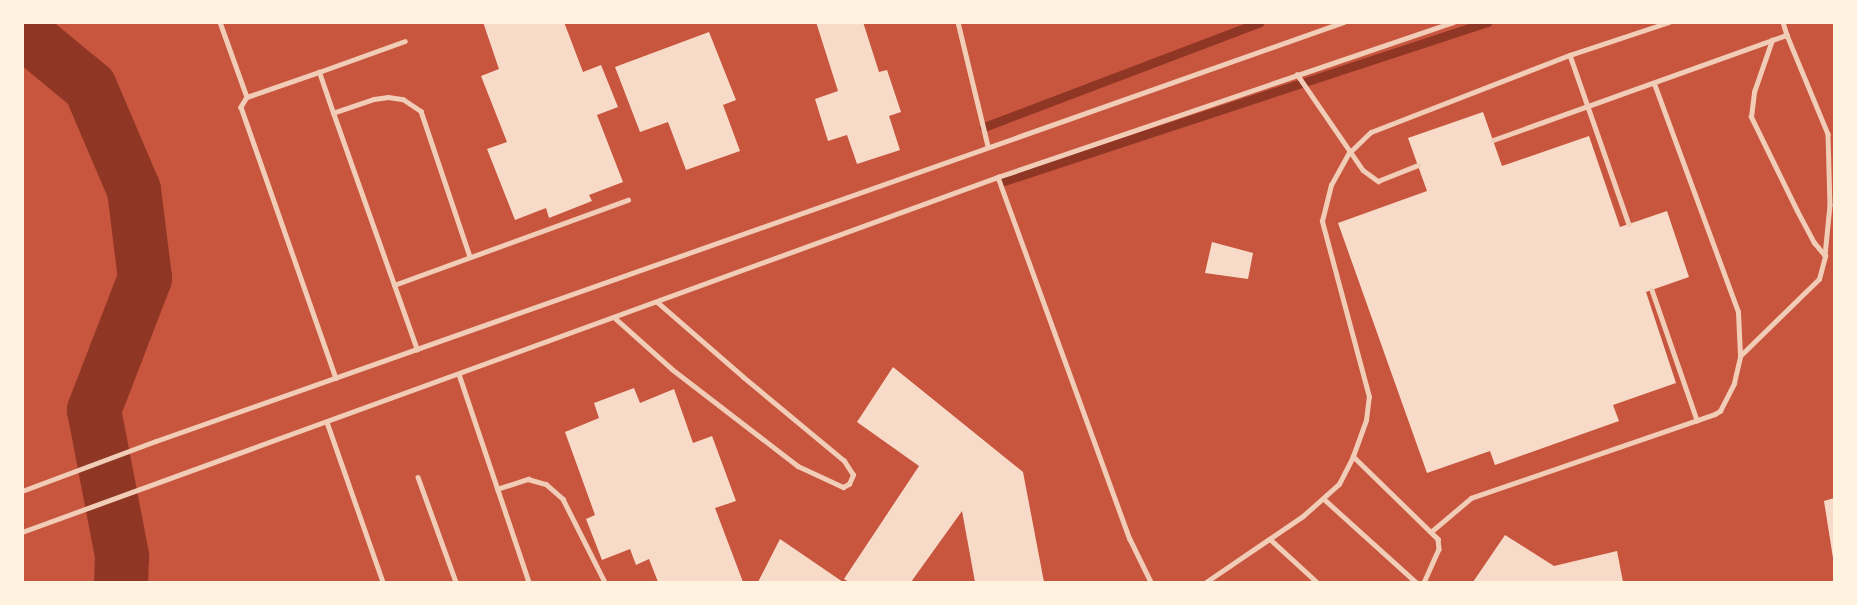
<!DOCTYPE html>
<html>
<head>
<meta charset="utf-8">
<style>
  body { margin:0 }
  #map { position:relative; width:1857px; height:605px; overflow:hidden; background:#c8553d; font-family:"Roboto Condensed",sans-serif }
  div>[style] { position:absolute }
  [style*='--x'] { left:calc(var(--x)*1px); top:calc(var(--y)*1px); width:calc(var(--w)*1px); rotate:calc(var(--a)*1deg) }
  .stream>* { height:9px; margin:-4.5px; padding:0 4.5px; transform-origin:4.5px; border-radius:4.5px; background:#8f3625 }
  .river>* { height:54px; margin:-27px; padding:0 27px; transform-origin:27px; border-radius:27px; background:#8f3625 }
  .building>* { inset:0; background:#f7dbc8 }
  .service>* { height:4.5px; margin:-2.25px; padding:0 2.25px; transform-origin:2.25px; border-radius:2.25px; background:#f1ccb7 }
  span { translate:-50% -50%; white-space:nowrap; text-align:center; line-height:1.15; -webkit-text-stroke:6px #fff3e0; paint-order:stroke }
  .frame { position:absolute; inset:0; border:24px solid #fff3e0; pointer-events:none }
</style>
</head>
<body>
<div id="map">
  <div class="stream">
    <div style="--x:984;--y:127;--w:295;--a:-20.8"></div>
    <div style="--x:1001;--y:182;--w:512;--a:-18.22"></div>
  </div>
  <div class="river">
    <div style="--x:22;--y:31;--w:88;--a:39.5"></div>
    <div style="--x:90;--y:87;--w:112;--a:66.9"></div>
    <div style="--x:134;--y:190;--w:89;--a:82.9"></div>
    <div style="--x:145;--y:278;--w:142;--a:111.1"></div>
    <div style="--x:94;--y:410;--w:149;--a:79.1"></div>
    <div style="--x:122;--y:556;--w:26;--a:92"></div>
  </div>
  <div class="building">
    <div style="clip-path:polygon(483px 22px,564px 22px,583px 72px,601px 65px,618px 107px,597px 115px,623px 182px,589px 195px,592px 201px,549px 218px,546px 208px,515px 220px,487px 149px,507px 142px,481px 76px,499px 69px)"></div>
    <div style="clip-path:polygon(816px 22px,863px 22px,879px 72px,887px 70px,901px 112px,889px 116px,900px 150px,857px 164px,847px 135px,828px 141px,815px 99px,838px 91px)"></div>
    <div style="clip-path:polygon(709px 32px,736px 100px,723px 105px,740px 151px,686px 170px,668px 122px,640px 132px,615px 67px)"></div>
    <div style="clip-path:polygon(1483px 112px,1502px 166px,1589px 136px,1620px 227px,1667px 211px,1689px 277px,1646px 292px,1676px 383px,1613px 405px,1619px 421px,1495px 465px,1490px 451px,1427px 473px,1338px 223px,1427px 191px,1408px 138px)"></div>
    <div style="clip-path:polygon(1212px 242px,1253px 253px,1248px 279px,1205px 273px)"></div>
    <div style="clip-path:polygon(893px 367px,1023px 472px,1044px 582px,975px 582px,962px 511px,911px 582px,849px 582px,844px 579px,919px 466px,857px 422px)"></div>
    <div style="clip-path:polygon(634px 388px,640px 403px,674px 389px,693px 443px,712px 436px,736px 501px,715px 508px,743px 582px,658px 582px,649px 559px,636px 565px,630px 549px,602px 560px,586px 519px,595px 515px,565px 432px,599px 418px,594px 403px)"></div>
    <div style="clip-path:polygon(1834px 498px,1834px 558px,1833px 558px,1824px 501px)"></div>
    <div style="clip-path:polygon(1505px 535px,1554px 566px,1617px 551px,1623px 582px,1473px 582px)"></div>
    <div style="clip-path:polygon(780px 539px,843px 582px,758px 582px)"></div>
  </div>
  <div class="service">
    <div style="--x:220;--y:22;--w:80;--a:70.2"></div>
    <div style="--x:247;--y:97;--w:76;--a:-19.1"></div>
    <div style="--x:958;--y:22;--w:128;--a:76.4"></div>
    <div style="--x:1783;--y:22;--w:14;--a:73"></div>
    <div style="--x:1570;--y:55;--w:179;--a:70.8"></div>
    <div style="--x:1297;--y:74;--w:116;--a:55.5"></div>
    <div style="--x:1363;--y:170;--w:19;--a:36"></div>
    <div style="--x:1378;--y:181;--w:43;--a:-21.8"></div>
    <div style="--x:247;--y:97;--w:12;--a:121"></div>
    <div style="--x:241;--y:107;--w:287;--a:70.7"></div>
    <div style="--x:333;--y:113;--w:43;--a:-108.9"></div>
    <div style="--x:319;--y:72;--w:91;--a:-19.8"></div>
    <div style="--x:1493;--y:140;--w:312;--a:-19.7"></div>
    <div style="--x:1787;--y:35;--w:107;--a:67.5"></div>
    <div style="--x:1828;--y:134;--w:71;--a:88.4"></div>
    <div style="--x:1830;--y:205;--w:51;--a:95.6"></div>
    <div style="--x:998;--y:177;--w:385;--a:70"></div>
    <div style="--x:1130;--y:539;--w:48;--a:64"></div>
    <div style="--x:394;--y:285;--w:249;--a:-20"></div>
    <div style="--x:1652;--y:290;--w:138;--a:70.9"></div>
    <div style="--x:615;--y:318;--w:76;--a:41.8"></div>
    <div style="--x:672;--y:369;--w:159;--a:37.6"></div>
    <div style="--x:798;--y:466;--w:50;--a:25"></div>
    <div style="--x:843;--y:487;--w:7;--a:-27"></div>
    <div style="--x:849;--y:484;--w:10;--a:-66"></div>
    <div style="--x:853;--y:475;--w:17;--a:-123"></div>
    <div style="--x:844;--y:461;--w:131;--a:-140.3"></div>
    <div style="--x:743;--y:377;--w:113;--a:-139"></div>
    <div style="--x:417;--y:350;--w:251;--a:-109.5"></div>
    <div style="--x:333;--y:113;--w:43;--a:-18.9"></div>
    <div style="--x:374;--y:99;--w:14;--a:-8"></div>
    <div style="--x:388;--y:97;--w:15;--a:8"></div>
    <div style="--x:403;--y:99;--w:22;--a:34"></div>
    <div style="--x:421;--y:111;--w:154;--a:71.4"></div>
    <div style="--x:1740;--y:356;--w:110;--a:-44.3"></div>
    <div style="--x:1819;--y:279;--w:24;--a:-75"></div>
    <div style="--x:1825;--y:256;--w:17;--a:-130"></div>
    <div style="--x:1814;--y:243;--w:36;--a:-118"></div>
    <div style="--x:1797;--y:211;--w:105;--a:-116.1"></div>
    <div style="--x:1751;--y:117;--w:25;--a:-83"></div>
    <div style="--x:1754;--y:92;--w:55;--a:-70.9"></div>
    <div style="--x:459;--y:374;--w:219;--a:71.4"></div>
    <div style="--x:327;--y:422;--w:170;--a:70.7"></div>
    <div style="--x:1353;--y:456;--w:119;--a:44.3"></div>
    <div style="--x:1438;--y:539;--w:10;--a:84"></div>
    <div style="--x:1439;--y:549;--w:36;--a:114"></div>
    <div style="--x:418;--y:477;--w:112;--a:70.1"></div>
    <div style="--x:497;--y:489;--w:33;--a:-18"></div>
    <div style="--x:528;--y:479;--w:19;--a:16"></div>
    <div style="--x:546;--y:484;--w:23;--a:41"></div>
    <div style="--x:563;--y:499;--w:93;--a:63.2"></div>
    <div style="--x:22;--y:491;--w:143;--a:-20.5"></div>
    <div style="--x:156;--y:441;--w:1260;--a:-19.43"></div>
    <div style="--x:1324;--y:499;--w:124;--a:42.1"></div>
    <div style="--x:1432;--y:531;--w:51;--a:-40.2"></div>
    <div style="--x:1471;--y:498;--w:258;--a:-19"></div>
    <div style="--x:1715;--y:414;--w:6;--a:-31"></div>
    <div style="--x:1720;--y:411;--w:31;--a:-63"></div>
    <div style="--x:1734;--y:383;--w:28;--a:-77"></div>
    <div style="--x:1740;--y:356;--w:44;--a:-92.6"></div>
    <div style="--x:1738;--y:312;--w:243;--a:-110.2"></div>
    <div style="--x:22;--y:532;--w:1039;--a:-19.99"></div>
    <div style="--x:998;--y:177;--w:481;--a:-18.8"></div>
    <div style="--x:1270;--y:539;--w:64;--a:42.5"></div>
    <div style="--x:1206;--y:582;--w:117;--a:-34.2"></div>
    <div style="--x:1303;--y:516;--w:48;--a:-41.6"></div>
    <div style="--x:1339;--y:484;--w:31;--a:-63"></div>
    <div style="--x:1353;--y:456;--w:38;--a:-70"></div>
    <div style="--x:1366;--y:420;--w:23;--a:-83"></div>
    <div style="--x:1369;--y:397;--w:182;--a:-105"></div>
    <div style="--x:1322;--y:221;--w:37;--a:-76"></div>
    <div style="--x:1331;--y:185;--w:37;--a:-61"></div>
    <div style="--x:1349;--y:153;--w:30;--a:-44"></div>
    <div style="--x:1371;--y:132;--w:213;--a:-21.2"></div>
    <div style="--x:1570;--y:55;--w:104;--a:-18.4"></div>
  </div>
  <div class="frame"></div>
</div>
</body>
</html>
